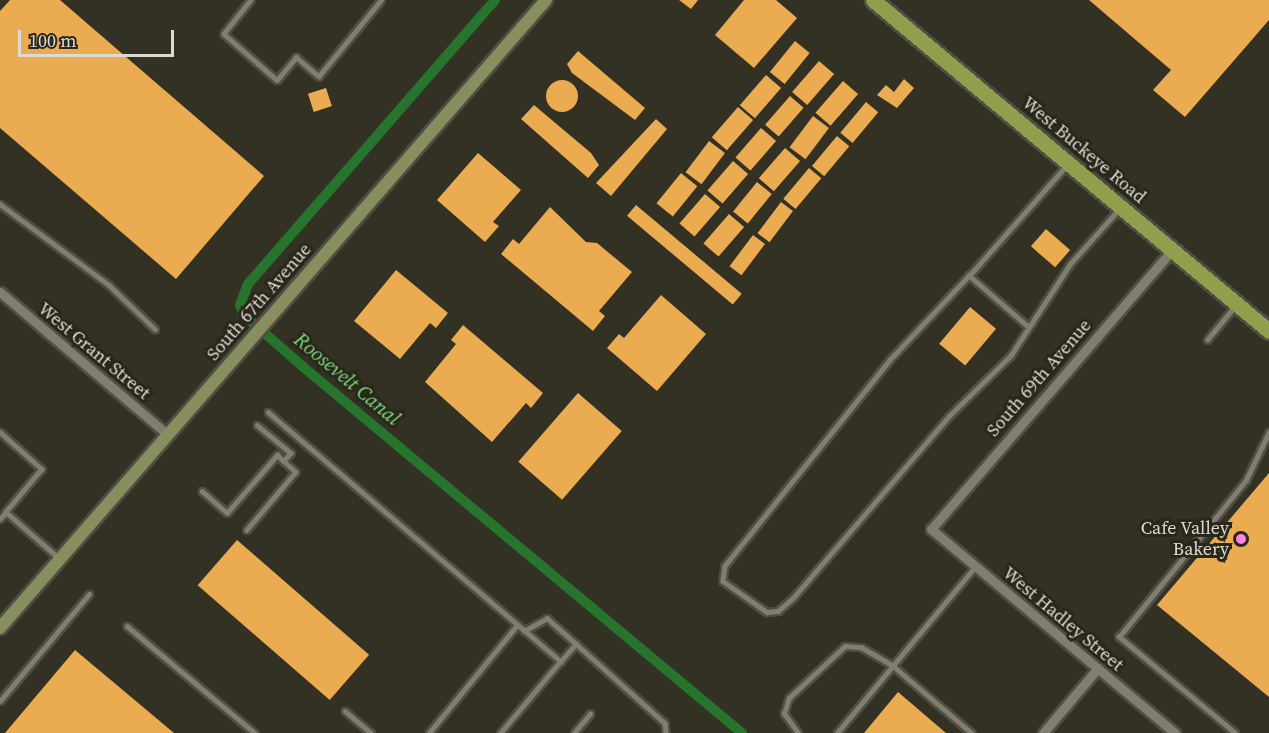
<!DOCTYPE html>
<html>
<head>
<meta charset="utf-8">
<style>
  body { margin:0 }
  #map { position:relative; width:1269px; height:733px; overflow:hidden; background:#333024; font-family:"Source Serif 4",serif }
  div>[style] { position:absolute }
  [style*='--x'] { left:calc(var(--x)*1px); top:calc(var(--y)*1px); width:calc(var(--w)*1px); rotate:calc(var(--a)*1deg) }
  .canal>* { height:10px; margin:-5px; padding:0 5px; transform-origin:5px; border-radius:5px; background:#26742d }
  .building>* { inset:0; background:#ebab51; transform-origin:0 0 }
  .round { border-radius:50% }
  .roads { filter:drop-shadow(2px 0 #504e44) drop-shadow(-2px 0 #504e44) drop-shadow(0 2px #504e44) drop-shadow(0 -2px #504e44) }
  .service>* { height:4.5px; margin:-2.25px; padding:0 2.25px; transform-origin:2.25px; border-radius:2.25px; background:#817e70 }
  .minor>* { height:9px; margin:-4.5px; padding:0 4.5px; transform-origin:4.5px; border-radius:4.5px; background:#817e70 }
  .secondary>* { height:12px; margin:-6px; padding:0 6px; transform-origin:6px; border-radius:6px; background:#888e5e }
  .primary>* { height:15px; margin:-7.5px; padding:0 7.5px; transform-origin:7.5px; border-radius:7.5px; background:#909f4b }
  .dots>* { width:16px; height:16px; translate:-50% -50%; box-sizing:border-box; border:3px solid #29261a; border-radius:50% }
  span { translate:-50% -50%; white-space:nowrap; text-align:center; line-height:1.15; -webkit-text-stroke:6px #29261a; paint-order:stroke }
  .street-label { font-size:18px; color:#dcdad3 }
  .poi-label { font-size:18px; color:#dcdad3 }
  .right { translate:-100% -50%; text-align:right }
  .water-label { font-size:20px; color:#7cde7f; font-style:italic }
  .scale { position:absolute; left:18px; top:30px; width:156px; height:27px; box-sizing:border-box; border:3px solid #dcdad3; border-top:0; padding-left:8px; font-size:18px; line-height:21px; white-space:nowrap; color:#dcdad3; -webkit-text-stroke:4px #29261a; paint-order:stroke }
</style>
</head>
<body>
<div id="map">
  <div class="canal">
    <div style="--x:495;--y:0;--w:376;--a:131"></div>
    <div style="--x:248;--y:284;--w:22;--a:111"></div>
    <div style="--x:240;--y:305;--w:11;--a:68"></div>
    <div style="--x:244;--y:315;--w:77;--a:41.3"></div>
    <div style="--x:302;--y:366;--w:573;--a:39.83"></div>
  </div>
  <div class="building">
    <div style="clip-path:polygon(10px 0,60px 0,264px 176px,176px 279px,0 128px,0 11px)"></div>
    <div style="clip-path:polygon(679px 0,698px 0,691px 9px)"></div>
    <div style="clip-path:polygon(744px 0,776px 0,797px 18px,754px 68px,715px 35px)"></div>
    <div style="clip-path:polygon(1089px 0,1269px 0,1269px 20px,1185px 117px,1153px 90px,1171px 70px)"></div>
    <div style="left:795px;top:41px;width:19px;height:40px;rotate:39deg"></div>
    <div style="clip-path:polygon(578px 51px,645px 108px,635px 120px,572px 73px,567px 64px)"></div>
    <div style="left:819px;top:61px;width:20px;height:41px;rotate:41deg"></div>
    <div style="left:766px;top:75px;width:20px;height:40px;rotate:41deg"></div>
    <div style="clip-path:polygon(904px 79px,914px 88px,897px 108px,877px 95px,886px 85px,894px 92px)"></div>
    <div class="round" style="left:546px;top:80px;width:32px;height:32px"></div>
    <div style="left:843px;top:81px;width:20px;height:42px;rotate:41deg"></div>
    <div style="left:326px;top:88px;width:19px;height:19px;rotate:72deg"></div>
    <div style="left:790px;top:96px;width:18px;height:38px;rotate:41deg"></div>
    <div style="left:866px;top:102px;width:16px;height:40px;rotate:40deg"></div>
    <div style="clip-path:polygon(534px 105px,591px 153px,599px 165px,588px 178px,521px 119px)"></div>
    <div style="left:738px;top:107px;width:20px;height:40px;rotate:41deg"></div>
    <div style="left:813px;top:116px;width:20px;height:39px;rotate:37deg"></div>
    <div style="clip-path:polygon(656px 119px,667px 129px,611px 196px,596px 183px)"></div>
    <div style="left:761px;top:128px;width:20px;height:39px;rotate:41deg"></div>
    <div style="left:837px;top:136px;width:16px;height:39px;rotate:40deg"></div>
    <div style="left:709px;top:141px;width:20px;height:39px;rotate:37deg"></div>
    <div style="left:785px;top:148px;width:20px;height:40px;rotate:41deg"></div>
    <div style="clip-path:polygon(478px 153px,521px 190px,493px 222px,499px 226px,485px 242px,437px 200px)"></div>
    <div style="left:733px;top:161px;width:20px;height:39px;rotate:41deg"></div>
    <div style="left:809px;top:168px;width:16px;height:40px;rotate:40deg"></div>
    <div style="left:681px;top:173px;width:21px;height:39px;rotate:39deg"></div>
    <div style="left:757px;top:182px;width:19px;height:38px;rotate:39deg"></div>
    <div style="left:705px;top:194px;width:20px;height:39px;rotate:41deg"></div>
    <div style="left:781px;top:202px;width:15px;height:39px;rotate:37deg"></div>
    <div style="left:636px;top:205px;width:138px;height:14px;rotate:40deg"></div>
    <div style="clip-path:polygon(550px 207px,586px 242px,597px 243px,632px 272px,599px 311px,605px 316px,593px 331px,501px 254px,513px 239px,519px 244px)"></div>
    <div style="left:729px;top:214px;width:20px;height:39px;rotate:41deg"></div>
    <div style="left:1046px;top:229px;width:32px;height:23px;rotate:41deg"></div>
    <div style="left:753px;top:235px;width:15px;height:39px;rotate:37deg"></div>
    <div style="clip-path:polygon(396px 270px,448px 313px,436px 328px,430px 323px,400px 359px,354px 321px)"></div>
    <div style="clip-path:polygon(661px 295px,706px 334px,657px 391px,607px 348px,619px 334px,624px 338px)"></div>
    <div style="left:970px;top:307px;width:34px;height:48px;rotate:40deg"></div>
    <div style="clip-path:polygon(463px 325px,543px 393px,531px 408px,526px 403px,492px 442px,425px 382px,456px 344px,451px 340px)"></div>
    <div style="left:578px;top:393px;width:58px;height:91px;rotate:41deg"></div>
    <div style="clip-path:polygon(1269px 473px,1269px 697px,1157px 605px)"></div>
    <div style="left:237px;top:540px;width:175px;height:60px;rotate:41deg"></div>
    <div style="clip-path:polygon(75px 650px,174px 733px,5px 733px)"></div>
    <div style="clip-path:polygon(898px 692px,946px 733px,864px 733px)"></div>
  </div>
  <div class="roads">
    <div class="service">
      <div style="--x:251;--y:0;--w:43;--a:128.5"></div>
      <div style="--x:224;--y:34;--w:70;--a:41"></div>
      <div style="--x:277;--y:80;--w:30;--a:-50"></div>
      <div style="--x:296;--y:57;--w:30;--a:40"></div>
      <div style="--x:319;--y:76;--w:98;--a:-50.8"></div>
      <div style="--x:0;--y:204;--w:136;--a:36.6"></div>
      <div style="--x:109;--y:285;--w:64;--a:43.7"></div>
      <div style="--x:969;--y:276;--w:147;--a:-48.6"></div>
      <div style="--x:1027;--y:326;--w:77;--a:-139.2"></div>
      <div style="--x:969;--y:276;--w:114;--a:133.2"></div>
      <div style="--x:891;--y:359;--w:265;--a:128.7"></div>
      <div style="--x:725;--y:566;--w:15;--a:98"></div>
      <div style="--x:723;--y:581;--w:54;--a:35.2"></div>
      <div style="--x:767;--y:612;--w:11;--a:-5"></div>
      <div style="--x:778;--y:611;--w:20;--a:-41"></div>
      <div style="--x:793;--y:598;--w:240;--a:-49.4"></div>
      <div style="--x:949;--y:416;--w:87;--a:-44.5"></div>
      <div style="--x:1011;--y:355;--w:108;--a:-57"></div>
      <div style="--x:1070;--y:264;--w:75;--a:-48.2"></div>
      <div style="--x:1207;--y:340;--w:44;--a:-50.5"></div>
      <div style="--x:268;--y:412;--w:385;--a:40.4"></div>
      <div style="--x:561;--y:661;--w:94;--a:129.8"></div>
      <div style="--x:257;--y:425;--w:44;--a:39.5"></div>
      <div style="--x:291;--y:453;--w:11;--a:131"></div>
      <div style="--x:0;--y:432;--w:56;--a:41.4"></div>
      <div style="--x:42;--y:469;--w:56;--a:129.9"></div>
      <div style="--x:6;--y:512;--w:72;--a:41"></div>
      <div style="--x:202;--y:491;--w:33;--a:41"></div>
      <div style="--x:227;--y:513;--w:77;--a:-49.2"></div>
      <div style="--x:277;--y:455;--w:25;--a:42"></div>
      <div style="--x:296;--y:472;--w:76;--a:130.2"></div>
      <div style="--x:0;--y:519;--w:9;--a:-49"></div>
      <div style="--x:127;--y:626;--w:167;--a:39.9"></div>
      <div style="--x:524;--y:631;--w:26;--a:-29"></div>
      <div style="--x:547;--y:618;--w:158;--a:41.7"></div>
      <div style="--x:665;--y:723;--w:10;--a:84"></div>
      <div style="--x:561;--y:661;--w:23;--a:-49"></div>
      <div style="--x:0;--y:701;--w:139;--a:-50.2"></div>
      <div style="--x:345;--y:711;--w:34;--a:40"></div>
      <div style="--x:429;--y:733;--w:139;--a:-50.8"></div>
      <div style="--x:574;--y:733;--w:25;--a:-50"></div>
      <div style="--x:798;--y:733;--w:24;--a:-126"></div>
      <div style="--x:784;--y:714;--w:17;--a:-73"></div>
      <div style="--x:789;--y:698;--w:76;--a:-42.9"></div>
      <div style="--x:845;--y:646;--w:16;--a:4"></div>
      <div style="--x:861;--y:647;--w:36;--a:30"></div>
      <div style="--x:892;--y:665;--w:105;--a:40.4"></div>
      <div style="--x:837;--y:733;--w:216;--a:-50.3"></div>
      <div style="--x:1235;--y:733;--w:151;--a:-140.4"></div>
      <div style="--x:1119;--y:637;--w:202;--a:-51"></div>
      <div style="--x:1246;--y:480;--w:53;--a:-64.4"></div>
    </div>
    <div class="minor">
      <div style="--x:1173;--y:249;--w:370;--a:130.8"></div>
      <div style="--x:931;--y:529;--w:318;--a:39.9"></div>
      <div style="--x:0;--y:292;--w:219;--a:40.4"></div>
      <div style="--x:1043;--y:733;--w:85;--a:-49.8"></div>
    </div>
    <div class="secondary">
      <div style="--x:0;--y:628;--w:832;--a:-49"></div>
    </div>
    <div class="primary">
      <div style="--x:873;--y:0;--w:516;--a:39.89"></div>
    </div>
  </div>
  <div class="dots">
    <div style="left:1241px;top:539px;background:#fe85e0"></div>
  </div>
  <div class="street-label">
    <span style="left:1084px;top:150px;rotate:40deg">West Buckeye Road</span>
    <span style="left:259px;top:302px;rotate:-49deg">South 67th Avenue</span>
    <span style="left:94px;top:351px;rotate:40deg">West Grant Street</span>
    <span style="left:1039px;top:378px;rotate:-49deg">South 69th Avenue</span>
    <span style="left:1063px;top:619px;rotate:40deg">West Hadley Street</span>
  </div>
  <div class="poi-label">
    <span class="right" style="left:1229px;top:539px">Cafe Valley<br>Bakery</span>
  </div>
  <div class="water-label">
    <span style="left:347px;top:379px;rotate:40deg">Roosevelt Canal</span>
  </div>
  <div class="scale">100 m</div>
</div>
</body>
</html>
